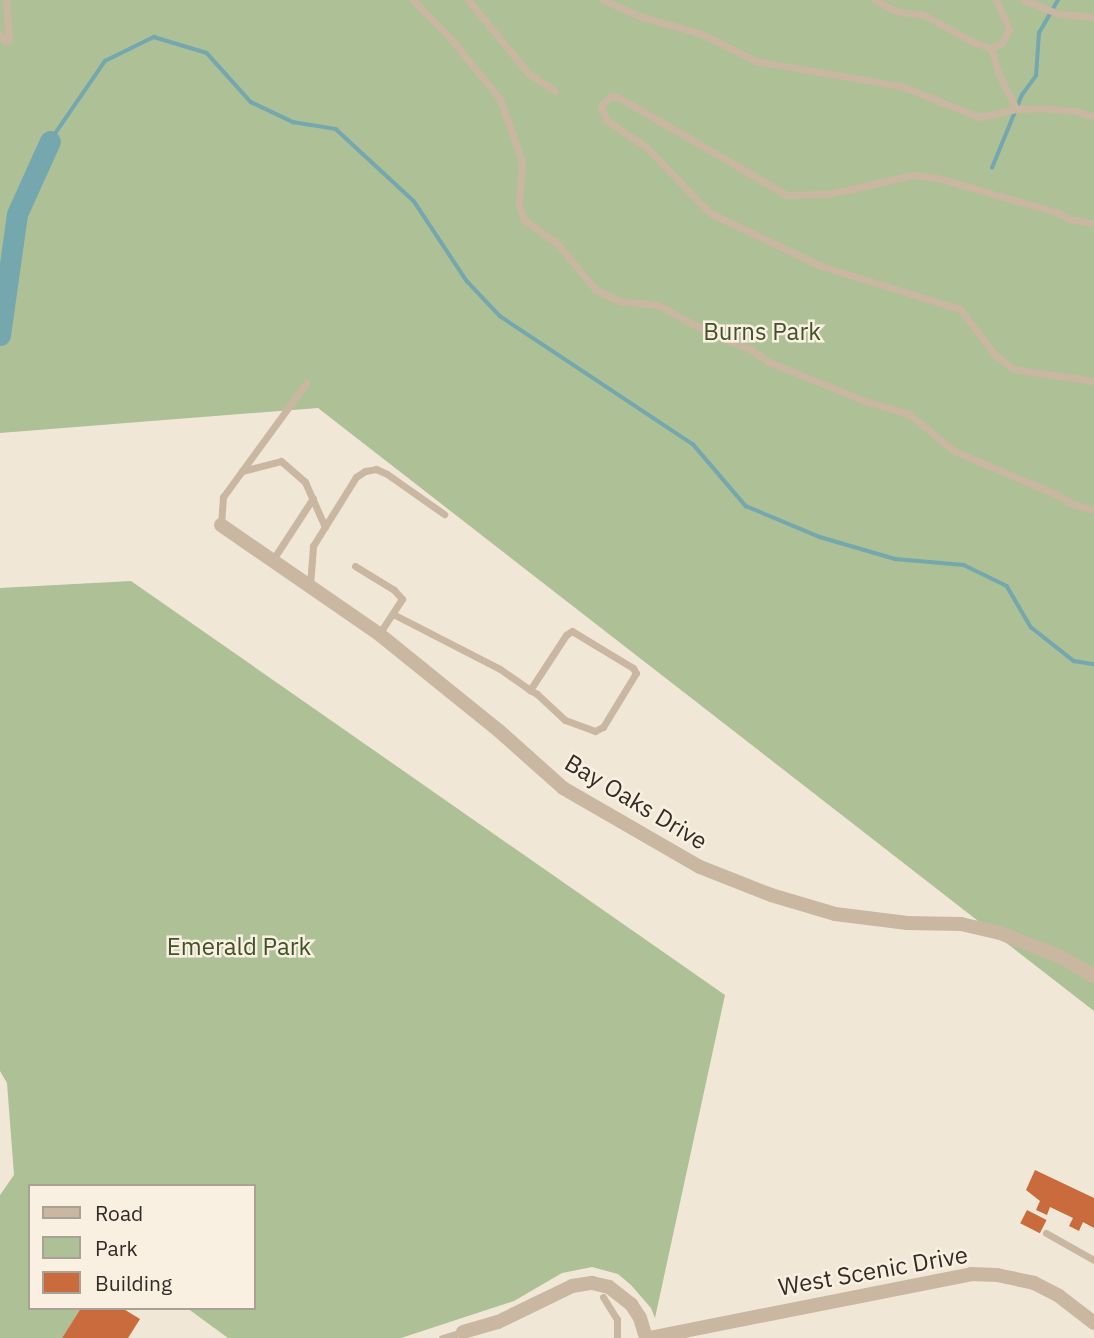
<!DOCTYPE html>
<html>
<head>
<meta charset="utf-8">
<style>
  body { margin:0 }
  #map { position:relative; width:1094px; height:1338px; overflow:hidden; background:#f1e7d6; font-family:"IBM Plex Sans",sans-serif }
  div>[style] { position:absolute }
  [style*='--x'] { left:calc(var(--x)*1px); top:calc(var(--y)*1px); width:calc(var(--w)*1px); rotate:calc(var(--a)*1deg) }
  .green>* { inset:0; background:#aec096 }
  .stream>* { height:3.5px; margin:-1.75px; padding:0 1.75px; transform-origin:1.75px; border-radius:1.75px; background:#74a7ae }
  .river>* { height:21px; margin:-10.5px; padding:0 10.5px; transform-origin:10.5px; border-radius:10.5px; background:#74a7ae }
  .building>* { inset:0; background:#c96b3c; transform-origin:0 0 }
  .service>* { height:7px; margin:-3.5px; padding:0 3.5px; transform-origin:3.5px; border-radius:3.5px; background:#c9b7a2 }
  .minor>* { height:14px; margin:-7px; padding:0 7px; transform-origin:7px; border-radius:7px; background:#c9b7a2 }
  span { translate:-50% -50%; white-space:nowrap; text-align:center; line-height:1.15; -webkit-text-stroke:5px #f9f0e2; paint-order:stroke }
  .park-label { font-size:24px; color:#3f5228 }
  .street-label { font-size:24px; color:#332b25 }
  .legend { position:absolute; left:28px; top:1184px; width:228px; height:126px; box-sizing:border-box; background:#f9f0e2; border:2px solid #aaa196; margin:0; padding:9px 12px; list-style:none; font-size:21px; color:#332b25 }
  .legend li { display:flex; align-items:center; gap:14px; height:35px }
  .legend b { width:35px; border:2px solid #aaa196 }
</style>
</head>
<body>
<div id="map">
  <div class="green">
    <div style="clip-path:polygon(0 0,1094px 0,1094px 1011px,318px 408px,0 433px)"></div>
    <div style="clip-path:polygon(131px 581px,725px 995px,655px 1318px,651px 1308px,631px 1285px,618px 1274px,592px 1267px,562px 1273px,514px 1301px,401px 1338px,228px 1338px,187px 1308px,254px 1308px,254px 1186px,30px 1186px,30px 1308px,81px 1308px,62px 1338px,0 1338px,0 1195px,14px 1175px,7px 1083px,0 1071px,0 588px)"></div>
  </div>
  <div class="stream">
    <div style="--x:50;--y:141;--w:97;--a:-55.5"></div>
    <div style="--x:105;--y:61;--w:55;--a:-26.1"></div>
    <div style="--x:154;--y:37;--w:55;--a:16.8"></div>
    <div style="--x:207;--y:53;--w:66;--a:48.1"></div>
    <div style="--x:251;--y:102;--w:47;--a:25.5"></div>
    <div style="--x:293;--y:122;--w:44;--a:9.2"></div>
    <div style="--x:336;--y:129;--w:106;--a:42.7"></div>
    <div style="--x:414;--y:201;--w:96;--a:56.5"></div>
    <div style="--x:467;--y:281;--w:48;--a:46.7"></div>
    <div style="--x:500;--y:316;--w:232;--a:33.6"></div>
    <div style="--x:693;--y:444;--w:82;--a:49.5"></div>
    <div style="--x:746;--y:506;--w:80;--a:22.7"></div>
    <div style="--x:820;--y:537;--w:78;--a:16.3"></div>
    <div style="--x:895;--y:559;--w:69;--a:5"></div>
    <div style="--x:964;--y:565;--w:48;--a:26"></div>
    <div style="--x:1007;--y:586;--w:48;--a:59.7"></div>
    <div style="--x:1031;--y:627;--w:55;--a:38.3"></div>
    <div style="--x:1074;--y:661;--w:20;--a:9"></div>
    <div style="--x:992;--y:168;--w:79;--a:-67.7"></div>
    <div style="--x:1022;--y:95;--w:24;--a:-54"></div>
    <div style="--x:1036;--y:76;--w:43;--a:-86"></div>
    <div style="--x:1039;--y:33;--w:38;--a:-60"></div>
  </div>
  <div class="river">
    <div style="--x:0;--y:335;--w:122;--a:-82"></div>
    <div style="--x:17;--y:214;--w:80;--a:-65.7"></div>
  </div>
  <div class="building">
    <div style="clip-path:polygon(1035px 1170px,1094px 1198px,1094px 1228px,1083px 1222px,1079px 1231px,1069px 1226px,1073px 1218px,1050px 1207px,1047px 1215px,1036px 1210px,1040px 1201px,1026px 1190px)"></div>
    <div style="left:1027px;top:1210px;width:22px;height:15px;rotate:27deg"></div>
    <div style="clip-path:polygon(81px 1308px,122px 1308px,140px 1319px,128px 1338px,62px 1338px)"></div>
  </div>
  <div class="service">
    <div style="--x:413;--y:0;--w:54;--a:45.7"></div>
    <div style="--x:451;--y:39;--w:77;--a:50.8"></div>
    <div style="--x:500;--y:99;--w:66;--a:70.5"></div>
    <div style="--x:522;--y:161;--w:43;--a:94"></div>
    <div style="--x:519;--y:204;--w:17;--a:73"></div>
    <div style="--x:524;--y:220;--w:39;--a:35"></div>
    <div style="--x:556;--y:242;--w:61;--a:50.3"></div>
    <div style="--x:595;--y:289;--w:28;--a:26"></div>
    <div style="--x:620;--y:301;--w:38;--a:6"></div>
    <div style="--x:658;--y:305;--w:55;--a:28.4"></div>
    <div style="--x:706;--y:331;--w:48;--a:22.2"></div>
    <div style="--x:750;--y:349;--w:23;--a:34"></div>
    <div style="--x:769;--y:362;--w:104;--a:22.1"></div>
    <div style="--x:865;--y:401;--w:46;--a:16.5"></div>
    <div style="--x:909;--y:414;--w:58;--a:39.4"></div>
    <div style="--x:954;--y:451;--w:111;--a:22.9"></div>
    <div style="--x:1056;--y:494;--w:19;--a:32"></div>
    <div style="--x:1072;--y:504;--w:23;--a:15"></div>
    <div style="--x:468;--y:0;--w:96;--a:50.5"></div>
    <div style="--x:529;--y:74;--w:31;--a:33"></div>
    <div style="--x:603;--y:0;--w:43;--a:23.6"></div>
    <div style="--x:642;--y:17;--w:62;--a:15.8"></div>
    <div style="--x:702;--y:34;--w:60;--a:26.6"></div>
    <div style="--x:756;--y:61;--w:147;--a:9.8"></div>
    <div style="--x:901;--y:86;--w:84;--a:21.7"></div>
    <div style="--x:979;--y:117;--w:38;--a:-12"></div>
    <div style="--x:1016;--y:109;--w:24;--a:-2"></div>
    <div style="--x:1040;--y:108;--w:36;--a:5"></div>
    <div style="--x:1076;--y:111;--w:19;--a:18"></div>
    <div style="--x:875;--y:0;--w:24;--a:28"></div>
    <div style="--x:896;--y:11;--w:28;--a:8"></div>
    <div style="--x:924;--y:15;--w:58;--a:28.8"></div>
    <div style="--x:975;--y:43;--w:17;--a:17"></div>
    <div style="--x:991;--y:48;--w:12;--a:-24"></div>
    <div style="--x:1002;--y:43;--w:16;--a:-63"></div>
    <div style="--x:1009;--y:29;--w:32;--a:-114"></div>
    <div style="--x:1024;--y:0;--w:38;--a:22"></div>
    <div style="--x:1059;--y:14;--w:35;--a:5"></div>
    <div style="--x:0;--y:34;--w:9;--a:54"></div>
    <div style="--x:5;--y:41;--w:4;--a:-14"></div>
    <div style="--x:9;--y:40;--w:40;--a:-94.3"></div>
    <div style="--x:991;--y:48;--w:28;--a:73"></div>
    <div style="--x:999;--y:75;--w:38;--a:63"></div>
    <div style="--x:1094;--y:223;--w:26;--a:-171"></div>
    <div style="--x:1068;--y:219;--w:11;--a:-146"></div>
    <div style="--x:1059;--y:213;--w:126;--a:-163.9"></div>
    <div style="--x:938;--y:178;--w:25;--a:-173"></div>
    <div style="--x:913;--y:175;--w:87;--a:167.4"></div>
    <div style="--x:828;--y:194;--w:41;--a:178.6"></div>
    <div style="--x:787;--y:195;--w:195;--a:-149.9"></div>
    <div style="--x:618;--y:97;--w:8;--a:-173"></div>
    <div style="--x:610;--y:96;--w:13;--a:132"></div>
    <div style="--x:601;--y:106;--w:15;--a:70"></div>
    <div style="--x:606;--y:120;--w:48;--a:34"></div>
    <div style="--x:646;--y:147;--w:92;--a:45.9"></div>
    <div style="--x:710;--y:213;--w:123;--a:25.5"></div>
    <div style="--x:821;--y:266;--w:145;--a:17.2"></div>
    <div style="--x:960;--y:309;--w:56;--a:52.9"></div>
    <div style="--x:994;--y:354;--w:24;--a:38"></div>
    <div style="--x:1013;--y:369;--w:82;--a:8.4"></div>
    <div style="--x:242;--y:471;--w:40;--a:-14.4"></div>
    <div style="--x:281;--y:461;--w:32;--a:41"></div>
    <div style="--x:305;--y:482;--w:49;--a:66"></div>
    <div style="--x:221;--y:525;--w:28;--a:-86"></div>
    <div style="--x:223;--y:497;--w:141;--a:-53.9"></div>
    <div style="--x:272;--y:561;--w:75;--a:-56.9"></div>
    <div style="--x:355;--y:566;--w:46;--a:31.6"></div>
    <div style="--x:394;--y:590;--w:12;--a:48"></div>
    <div style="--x:402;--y:599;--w:42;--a:123.3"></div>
    <div style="--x:310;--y:586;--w:40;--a:-85.7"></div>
    <div style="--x:313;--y:546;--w:81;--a:-58.1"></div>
    <div style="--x:356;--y:477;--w:11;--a:-34"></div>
    <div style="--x:365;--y:471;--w:11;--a:-10"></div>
    <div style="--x:376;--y:469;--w:12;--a:24"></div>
    <div style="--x:387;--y:474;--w:70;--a:35.1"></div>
    <div style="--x:393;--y:614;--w:120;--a:27.2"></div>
    <div style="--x:500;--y:669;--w:37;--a:35"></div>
    <div style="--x:530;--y:690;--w:8;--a:30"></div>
    <div style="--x:537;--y:694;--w:38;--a:43"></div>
    <div style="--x:565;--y:720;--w:32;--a:20"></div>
    <div style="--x:595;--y:731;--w:9;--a:-27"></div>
    <div style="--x:603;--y:727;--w:63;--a:-58.6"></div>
    <div style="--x:636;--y:673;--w:6;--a:-121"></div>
    <div style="--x:633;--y:668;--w:71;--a:-148.8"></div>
    <div style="--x:572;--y:631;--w:7;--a:146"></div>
    <div style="--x:566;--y:635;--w:66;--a:123.2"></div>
    <div style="--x:1046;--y:1233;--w:55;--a:29.4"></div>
    <div style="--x:603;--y:1297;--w:26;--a:58"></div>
    <div style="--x:617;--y:1319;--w:19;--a:90"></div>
    <div style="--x:442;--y:1338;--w:22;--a:-16"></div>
  </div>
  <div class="minor">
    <div style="--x:221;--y:525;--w:192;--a:34.6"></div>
    <div style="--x:379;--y:634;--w:153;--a:38.9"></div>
    <div style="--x:498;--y:730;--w:87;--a:41.7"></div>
    <div style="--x:563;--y:788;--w:158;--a:30"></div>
    <div style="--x:700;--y:867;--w:76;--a:21.5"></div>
    <div style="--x:771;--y:895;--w:67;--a:16.5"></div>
    <div style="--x:835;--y:914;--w:73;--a:7.1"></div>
    <div style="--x:907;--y:923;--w:54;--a:1.1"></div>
    <div style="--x:961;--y:924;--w:40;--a:13"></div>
    <div style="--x:1000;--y:933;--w:63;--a:21.3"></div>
    <div style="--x:1059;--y:956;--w:40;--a:29.7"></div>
    <div style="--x:463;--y:1332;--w:36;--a:-16"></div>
    <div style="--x:498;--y:1322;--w:82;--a:-25.9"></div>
    <div style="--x:572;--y:1286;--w:20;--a:-9"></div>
    <div style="--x:592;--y:1283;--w:17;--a:13"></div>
    <div style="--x:609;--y:1287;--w:28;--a:38"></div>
    <div style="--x:631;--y:1304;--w:17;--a:57"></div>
    <div style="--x:640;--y:1318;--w:21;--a:73"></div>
    <div style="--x:649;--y:1338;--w:328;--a:-11.2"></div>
    <div style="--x:971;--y:1274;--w:26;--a:2"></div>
    <div style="--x:997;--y:1275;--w:38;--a:12"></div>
    <div style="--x:1034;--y:1283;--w:28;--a:27"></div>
    <div style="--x:1059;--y:1296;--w:44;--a:37.6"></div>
  </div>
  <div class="park-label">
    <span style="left:762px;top:332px">Burns Park</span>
    <span style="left:239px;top:947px">Emerald Park</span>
  </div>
  <div class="street-label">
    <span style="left:636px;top:802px;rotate:31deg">Bay Oaks Drive</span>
    <span style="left:873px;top:1271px;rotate:-10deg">West Scenic Drive</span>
  </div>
  <ul class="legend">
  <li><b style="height:9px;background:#c9b7a2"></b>Road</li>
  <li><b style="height:19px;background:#aec096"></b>Park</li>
  <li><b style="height:19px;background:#c96b3c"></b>Building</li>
  </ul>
</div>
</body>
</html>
